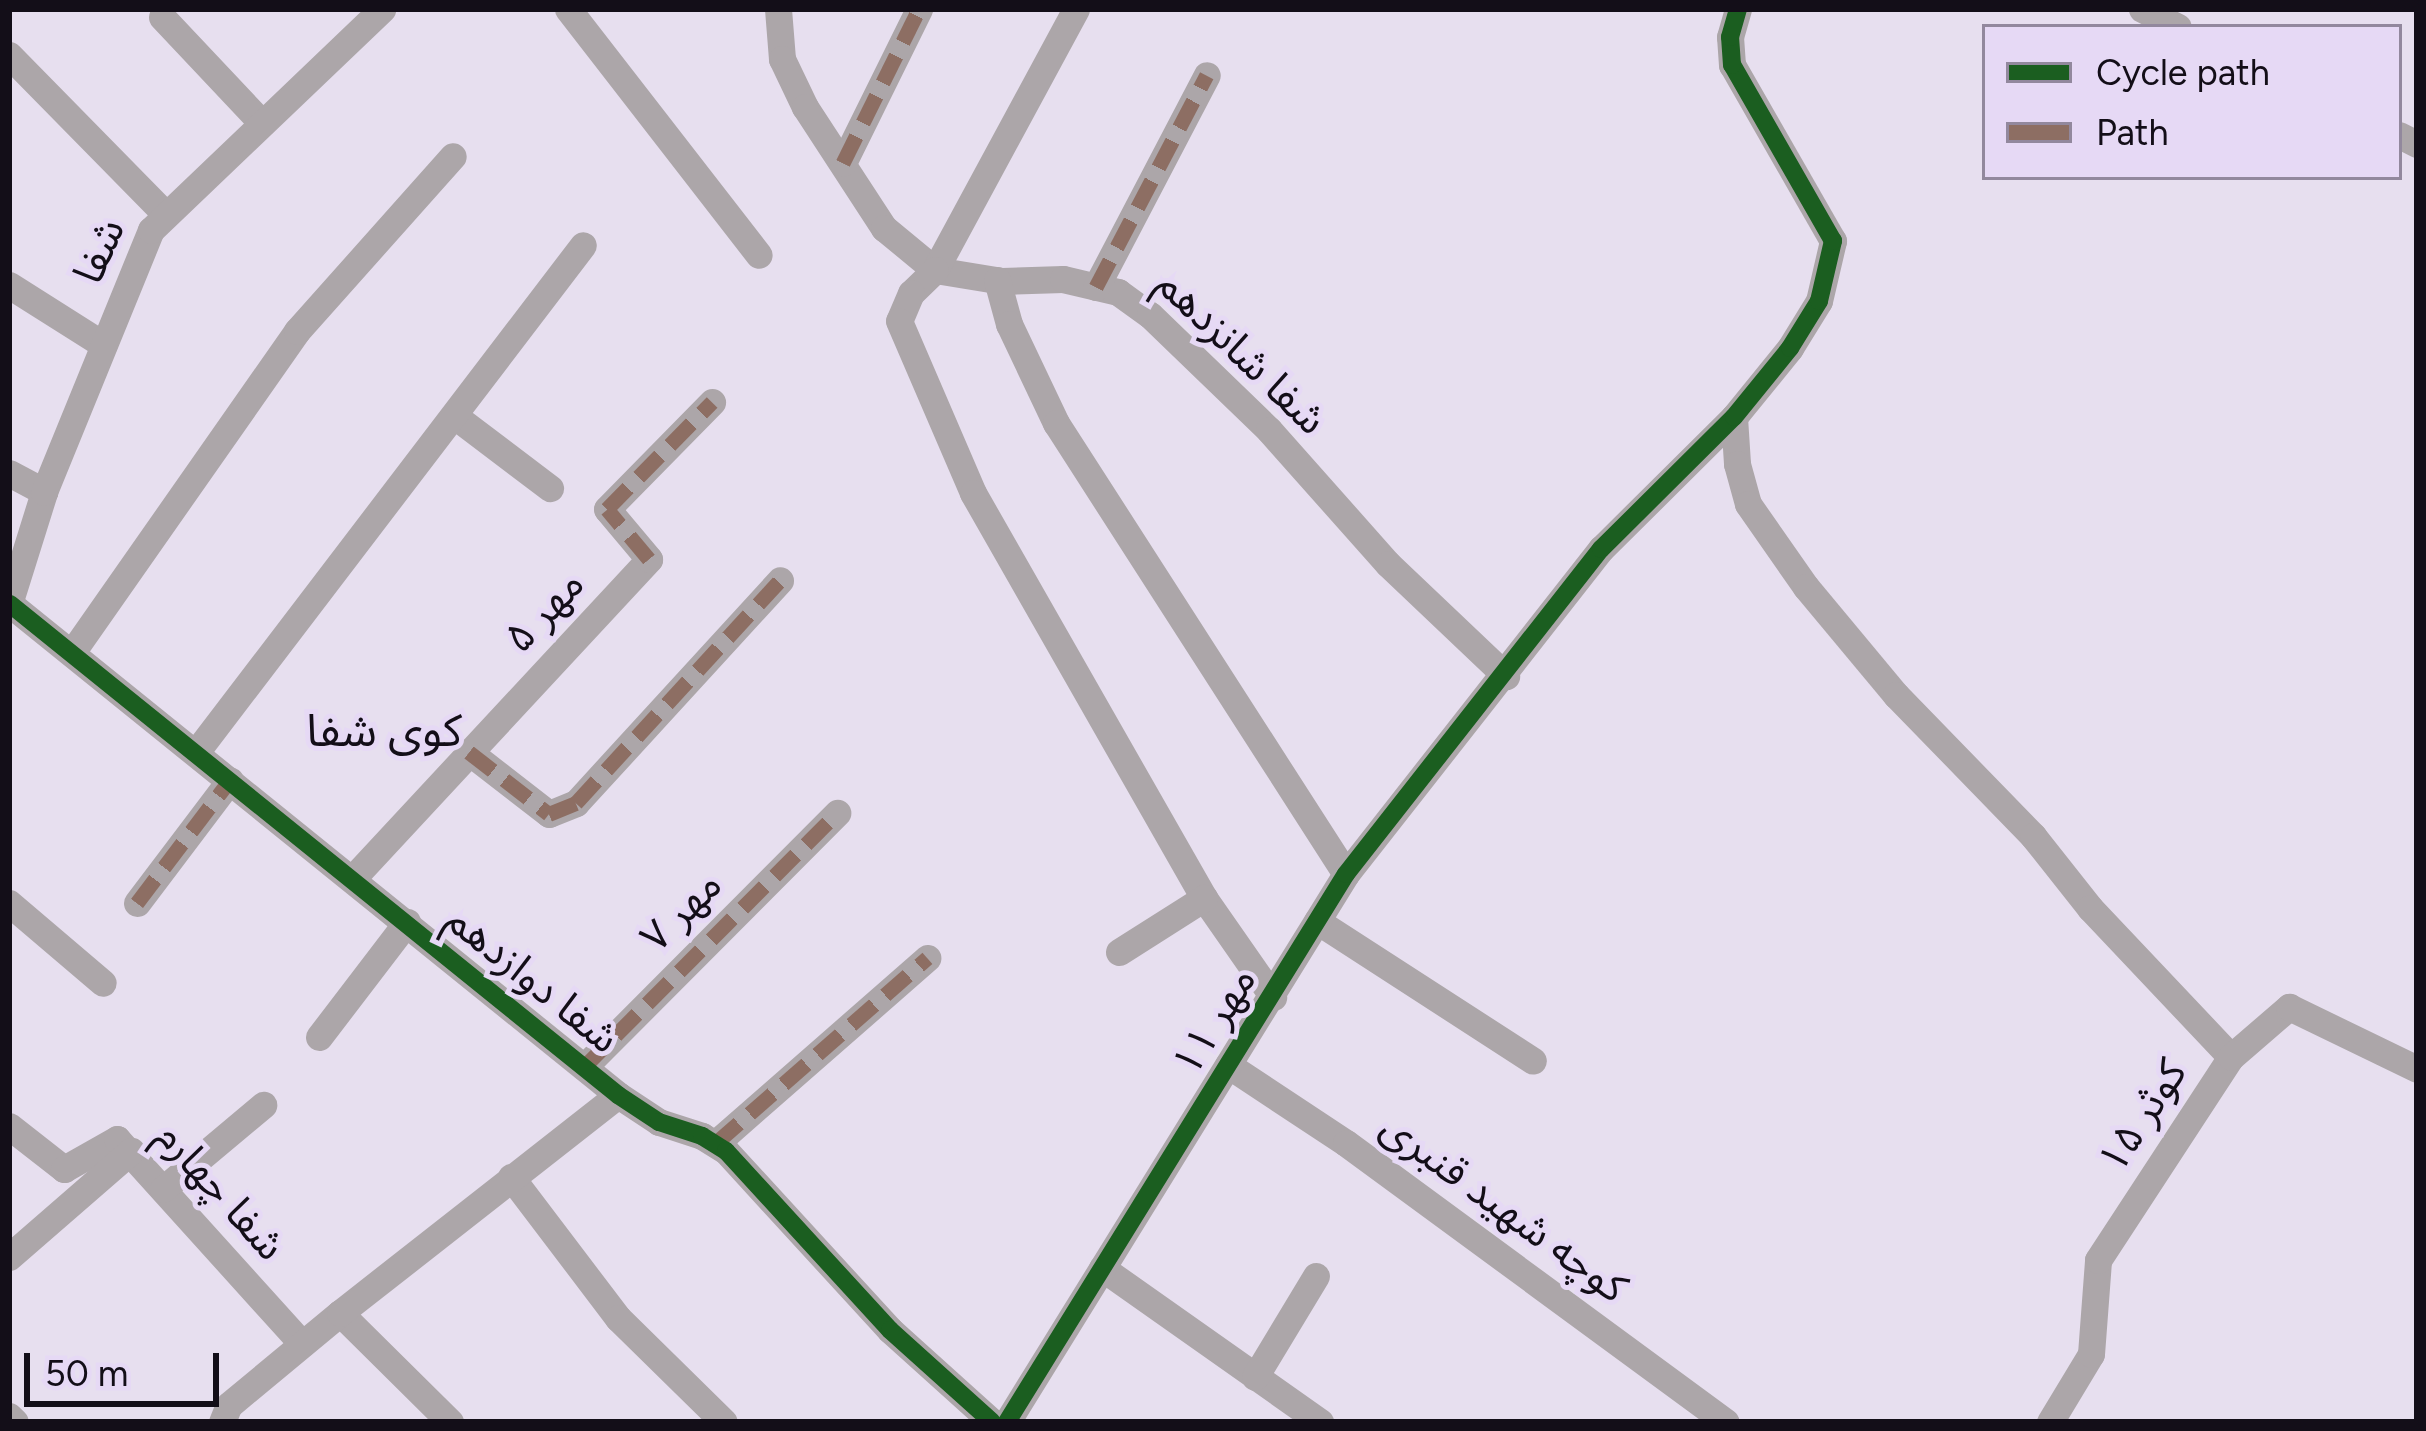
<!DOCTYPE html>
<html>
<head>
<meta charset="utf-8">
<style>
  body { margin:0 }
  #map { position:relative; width:2426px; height:1431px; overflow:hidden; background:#e7dfef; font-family:Figtree,"Noto Sans Arabic",sans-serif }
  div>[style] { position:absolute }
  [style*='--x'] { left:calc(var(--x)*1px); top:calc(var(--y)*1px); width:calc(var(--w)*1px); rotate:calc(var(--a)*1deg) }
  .street>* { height:27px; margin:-13.5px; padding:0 13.5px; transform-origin:13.5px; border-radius:13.5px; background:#aca6a9 }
  .quiet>* { height:15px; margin-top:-7.5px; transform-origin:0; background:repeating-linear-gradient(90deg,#8d6e63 0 30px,transparent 0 45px) }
  .cycleway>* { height:18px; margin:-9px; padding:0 9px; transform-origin:9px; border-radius:9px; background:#1b5e20 }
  span { translate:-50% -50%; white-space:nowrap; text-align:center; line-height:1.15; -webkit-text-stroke:10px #e6d9f5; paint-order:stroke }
  .street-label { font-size:42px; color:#130e18 }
  .neighbourhood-label { font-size:45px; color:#130e18 }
  .frame { position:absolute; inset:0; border:12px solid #130e18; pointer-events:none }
  .legend { position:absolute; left:1982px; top:24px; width:420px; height:156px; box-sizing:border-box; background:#e6d9f5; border:3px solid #92889d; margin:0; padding:15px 21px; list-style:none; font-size:36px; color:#130e18 }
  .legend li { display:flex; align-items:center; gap:24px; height:60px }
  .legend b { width:60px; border:3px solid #92889d }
  .scale { position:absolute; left:24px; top:1353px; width:195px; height:54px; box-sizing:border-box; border:6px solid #130e18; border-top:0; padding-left:15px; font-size:36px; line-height:42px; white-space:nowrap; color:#130e18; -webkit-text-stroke:9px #e6d9f5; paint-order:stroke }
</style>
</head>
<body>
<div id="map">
  <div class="street">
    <div style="--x:568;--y:9;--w:311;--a:52.2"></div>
    <div style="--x:778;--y:9;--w:50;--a:85.4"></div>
    <div style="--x:782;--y:59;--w:53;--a:64.4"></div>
    <div style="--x:805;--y:107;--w:145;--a:56.9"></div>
    <div style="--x:884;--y:228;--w:66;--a:39.5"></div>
    <div style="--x:935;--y:270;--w:68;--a:9.3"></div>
    <div style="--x:1002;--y:281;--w:61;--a:-1.9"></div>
    <div style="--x:1063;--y:279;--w:57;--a:13.3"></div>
    <div style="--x:1118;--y:292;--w:39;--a:36"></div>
    <div style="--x:1150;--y:315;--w:165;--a:44"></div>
    <div style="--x:1269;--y:430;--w:179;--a:48.4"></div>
    <div style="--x:1388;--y:564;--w:163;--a:43.5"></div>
    <div style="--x:1076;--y:9;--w:297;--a:118.4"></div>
    <div style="--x:935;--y:270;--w:33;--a:136"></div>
    <div style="--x:911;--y:293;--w:30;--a:113"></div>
    <div style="--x:899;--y:321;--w:187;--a:66.7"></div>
    <div style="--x:973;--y:493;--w:466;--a:60.3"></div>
    <div style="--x:1204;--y:898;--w:121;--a:55.1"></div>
    <div style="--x:2142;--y:9;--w:40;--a:26.6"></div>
    <div style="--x:162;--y:17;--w:146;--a:46.7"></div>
    <div style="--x:9;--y:55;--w:221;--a:45.5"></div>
    <div style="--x:2399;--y:135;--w:20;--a:27"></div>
    <div style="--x:843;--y:163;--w:172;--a:-63.7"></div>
    <div style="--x:997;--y:280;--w:46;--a:74.7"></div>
    <div style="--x:1009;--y:324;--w:110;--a:64.6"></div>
    <div style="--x:1056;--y:423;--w:536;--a:57.26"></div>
    <div style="--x:9;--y:285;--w:112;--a:32.3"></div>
    <div style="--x:1096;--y:287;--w:239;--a:-62.4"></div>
    <div style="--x:456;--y:417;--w:118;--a:37.1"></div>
    <div style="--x:1734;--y:417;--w:47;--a:86.3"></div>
    <div style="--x:1737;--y:464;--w:41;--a:74.6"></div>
    <div style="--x:1748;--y:504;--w:101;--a:55.1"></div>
    <div style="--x:1806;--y:587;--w:141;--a:50.2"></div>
    <div style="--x:1896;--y:695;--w:197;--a:45.8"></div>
    <div style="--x:2033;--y:836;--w:92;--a:51.6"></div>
    <div style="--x:2090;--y:908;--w:205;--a:46.6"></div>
    <div style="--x:9;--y:473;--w:40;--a:28"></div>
    <div style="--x:9;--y:604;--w:117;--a:-72.6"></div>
    <div style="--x:44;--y:492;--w:283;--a:-67.8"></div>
    <div style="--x:151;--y:230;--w:320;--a:-43.7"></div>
    <div style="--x:10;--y:604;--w:782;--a:38.92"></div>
    <div style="--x:618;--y:1095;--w:49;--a:33.4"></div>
    <div style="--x:659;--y:1122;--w:45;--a:18"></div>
    <div style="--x:702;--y:1136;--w:28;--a:32"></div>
    <div style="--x:726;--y:1151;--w:243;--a:47.5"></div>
    <div style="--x:890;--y:1330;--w:137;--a:42"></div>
    <div style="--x:73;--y:651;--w:391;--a:-55"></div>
    <div style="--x:297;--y:331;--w:234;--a:-48.3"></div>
    <div style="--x:197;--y:751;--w:636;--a:-52.66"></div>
    <div style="--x:469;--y:752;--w:101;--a:37.8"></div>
    <div style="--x:549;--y:814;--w:29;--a:-22"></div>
    <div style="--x:576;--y:803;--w:302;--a:-47.5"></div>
    <div style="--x:353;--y:878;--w:435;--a:-47.1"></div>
    <div style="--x:649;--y:559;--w:65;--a:-130"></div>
    <div style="--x:607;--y:509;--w:150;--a:-45.5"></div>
    <div style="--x:9;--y:903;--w:123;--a:40.4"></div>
    <div style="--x:137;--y:903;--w:154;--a:-52.9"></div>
    <div style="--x:1317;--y:921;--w:257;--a:32.9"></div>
    <div style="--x:1119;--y:952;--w:101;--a:-32.4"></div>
    <div style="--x:319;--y:1037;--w:145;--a:-52.6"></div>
    <div style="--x:1228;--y:1065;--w:141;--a:33.5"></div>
    <div style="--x:1346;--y:1143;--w:471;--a:36.3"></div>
    <div style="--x:584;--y:1067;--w:359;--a:-45.1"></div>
    <div style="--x:9;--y:1126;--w:70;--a:38"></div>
    <div style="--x:64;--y:1169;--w:61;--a:-29.5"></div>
    <div style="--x:117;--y:1139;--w:276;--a:47.9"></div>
    <div style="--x:716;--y:1143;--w:281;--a:-41.2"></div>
    <div style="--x:511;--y:1177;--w:177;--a:52.8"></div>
    <div style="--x:618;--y:1318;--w:148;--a:44.5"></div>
    <div style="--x:163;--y:1189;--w:131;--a:-40"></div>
    <div style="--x:9;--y:1257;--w:162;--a:-41"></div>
    <div style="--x:1102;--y:1268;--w:267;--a:35.2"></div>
    <div style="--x:340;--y:1313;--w:155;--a:44.7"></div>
    <div style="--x:1255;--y:1377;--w:118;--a:-58.9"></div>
    <div style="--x:9;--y:1416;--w:8;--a:45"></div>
    <div style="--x:222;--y:1422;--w:18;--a:-68"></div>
    <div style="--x:229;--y:1405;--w:144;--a:-39.7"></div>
    <div style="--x:340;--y:1313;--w:353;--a:-38.1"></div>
    <div style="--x:1007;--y:1422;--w:644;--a:-58.26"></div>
    <div style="--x:1346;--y:874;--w:413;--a:-51.9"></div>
    <div style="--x:1601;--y:549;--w:187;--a:-44.8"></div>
    <div style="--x:1734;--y:417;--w:89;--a:-50.9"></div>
    <div style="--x:1790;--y:348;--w:55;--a:-58.3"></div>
    <div style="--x:1819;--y:301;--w:62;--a:-76.9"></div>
    <div style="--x:1833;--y:241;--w:203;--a:-119.8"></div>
    <div style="--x:1732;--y:65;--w:28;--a:-94"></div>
    <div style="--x:1730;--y:37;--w:29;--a:-74"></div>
    <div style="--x:2050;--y:1422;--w:79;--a:-58.9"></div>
    <div style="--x:2091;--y:1354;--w:94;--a:-85.7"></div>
    <div style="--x:2098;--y:1260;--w:243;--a:-56.8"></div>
    <div style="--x:2231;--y:1057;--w:77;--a:-40.8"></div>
    <div style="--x:2289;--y:1007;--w:142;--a:25.8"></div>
  </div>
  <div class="quiet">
    <div style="--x:843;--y:163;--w:172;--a:-63.7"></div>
    <div style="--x:1096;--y:287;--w:239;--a:-62.4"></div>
    <div style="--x:649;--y:559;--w:65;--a:-130"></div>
    <div style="--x:607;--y:509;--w:150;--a:-45.5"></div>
    <div style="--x:469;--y:752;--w:101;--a:37.8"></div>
    <div style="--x:549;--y:814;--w:29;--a:-22"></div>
    <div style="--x:576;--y:803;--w:302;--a:-47.5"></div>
    <div style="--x:137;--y:903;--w:154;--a:-52.9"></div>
    <div style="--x:584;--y:1067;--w:359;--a:-45.1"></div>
    <div style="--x:716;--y:1143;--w:281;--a:-41.2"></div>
  </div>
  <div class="cycleway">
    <div style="--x:10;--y:604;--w:782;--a:38.92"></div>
    <div style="--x:618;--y:1095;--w:49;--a:33.4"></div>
    <div style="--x:659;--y:1122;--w:45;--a:18"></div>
    <div style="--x:702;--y:1136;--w:28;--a:32"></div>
    <div style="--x:726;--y:1151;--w:243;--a:47.5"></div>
    <div style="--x:890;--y:1330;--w:137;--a:42"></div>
    <div style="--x:1007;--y:1422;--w:644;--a:-58.26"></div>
    <div style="--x:1346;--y:874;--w:413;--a:-51.9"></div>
    <div style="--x:1601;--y:549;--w:187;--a:-44.8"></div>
    <div style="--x:1734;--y:417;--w:89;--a:-50.9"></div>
    <div style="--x:1790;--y:348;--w:55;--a:-58.3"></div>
    <div style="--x:1819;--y:301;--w:62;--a:-76.9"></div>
    <div style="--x:1833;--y:241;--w:203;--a:-119.8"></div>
    <div style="--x:1732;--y:65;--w:28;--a:-94"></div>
    <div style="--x:1730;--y:37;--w:29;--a:-74"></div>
  </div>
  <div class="street-label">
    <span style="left:99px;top:251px;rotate:-66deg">شفا</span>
    <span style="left:1242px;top:352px;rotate:44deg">شفا شانزدهم</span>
    <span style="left:544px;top:611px;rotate:-47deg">مهر ۵</span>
    <span style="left:681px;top:911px;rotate:-45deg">مهر ۷</span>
    <span style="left:533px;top:979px;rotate:39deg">شفا دوازدهم</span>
    <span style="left:1214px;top:1021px;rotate:-58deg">مهر ۱۱</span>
    <span style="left:2142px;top:1116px;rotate:-57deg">کوثر ۱۵</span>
    <span style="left:221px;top:1191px;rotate:48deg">شفا چهارم</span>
    <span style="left:1504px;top:1207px;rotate:36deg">کوچه شهید قنبری</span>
  </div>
  <div class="neighbourhood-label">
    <span style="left:384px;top:731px">کوی شفا</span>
  </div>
  <div class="frame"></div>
  <ul class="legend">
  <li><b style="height:15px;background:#1b5e20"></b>Cycle path</li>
  <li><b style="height:15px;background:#8d6e63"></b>Path</li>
  </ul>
  <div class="scale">50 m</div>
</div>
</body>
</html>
